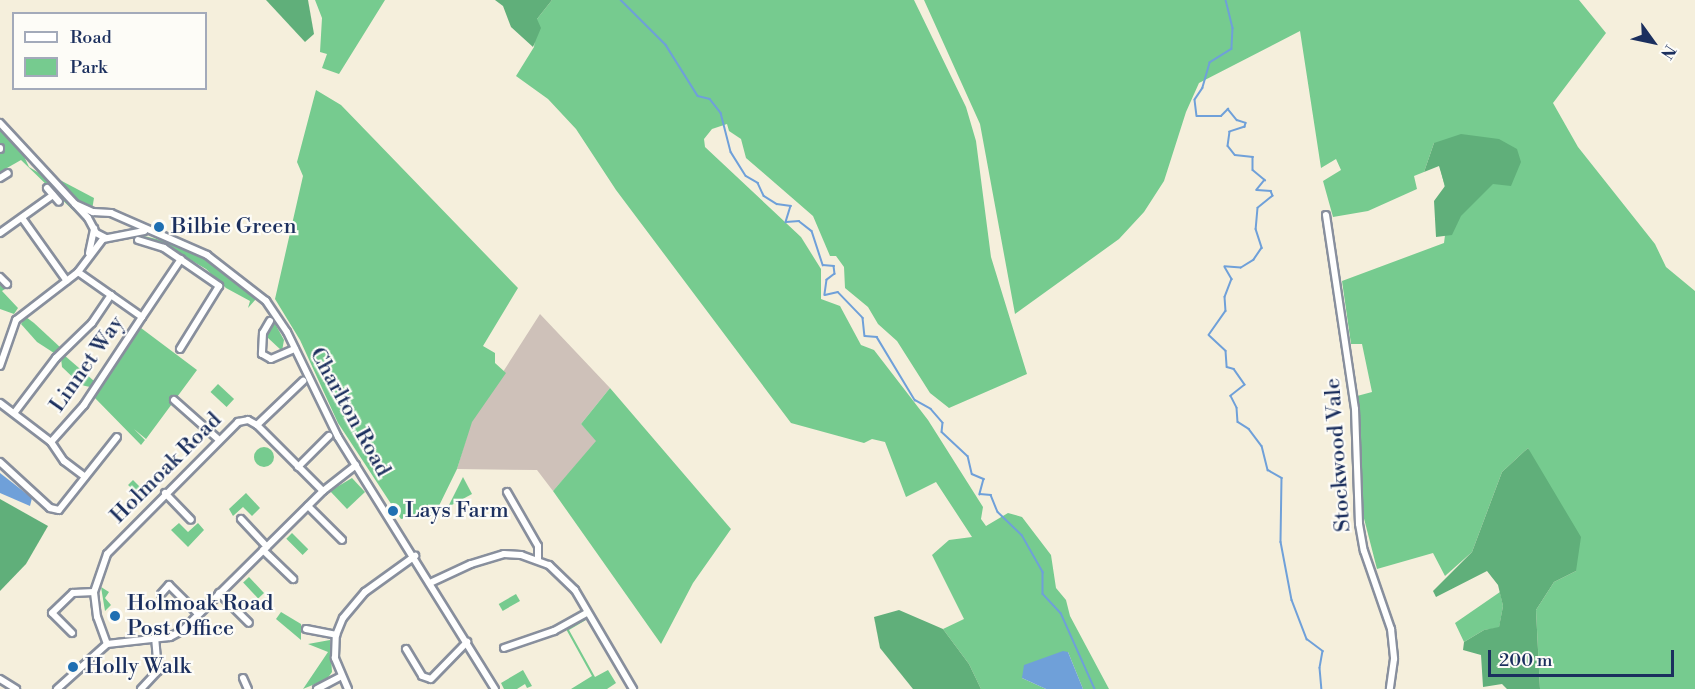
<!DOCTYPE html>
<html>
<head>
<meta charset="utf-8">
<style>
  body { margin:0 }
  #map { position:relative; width:1695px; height:689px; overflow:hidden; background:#f5efdc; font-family:"Libre Bodoni",serif }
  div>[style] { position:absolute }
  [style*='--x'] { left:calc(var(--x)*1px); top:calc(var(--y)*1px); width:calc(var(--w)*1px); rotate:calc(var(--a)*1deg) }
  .industrial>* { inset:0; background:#cec1b9 }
  .green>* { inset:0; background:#76cb8f; transform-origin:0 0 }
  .round { border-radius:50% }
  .forest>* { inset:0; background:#60af7a }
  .water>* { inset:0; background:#6fa0d9 }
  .stream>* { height:1.5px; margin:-0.75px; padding:0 0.75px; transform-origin:0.75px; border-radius:0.75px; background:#6fa0d9 }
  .roads { filter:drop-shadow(2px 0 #888f9d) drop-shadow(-2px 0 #888f9d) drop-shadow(0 2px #888f9d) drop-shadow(0 -2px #888f9d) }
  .minor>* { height:6px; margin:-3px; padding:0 3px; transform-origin:3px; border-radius:3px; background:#fff }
  .dots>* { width:16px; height:16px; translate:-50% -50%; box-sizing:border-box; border:3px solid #fdfcf7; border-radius:50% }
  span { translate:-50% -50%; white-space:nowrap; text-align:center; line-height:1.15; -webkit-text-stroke:4.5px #fdfcf7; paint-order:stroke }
  .poi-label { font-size:22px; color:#1b2f5e }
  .left { translate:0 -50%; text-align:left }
  .street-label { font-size:22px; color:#1b2f5e }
  .legend { position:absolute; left:12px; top:12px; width:195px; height:78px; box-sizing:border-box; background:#fdfcf7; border:2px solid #a3aaba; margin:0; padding:8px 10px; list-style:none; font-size:18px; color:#1b2f5e }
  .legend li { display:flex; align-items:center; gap:12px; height:30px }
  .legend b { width:30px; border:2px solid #a3aaba }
  .north { position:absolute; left:1623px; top:12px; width:60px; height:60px; -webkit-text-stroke:4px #fdfcf7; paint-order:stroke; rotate:123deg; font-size:16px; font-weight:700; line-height:24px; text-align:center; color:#1b2f5e }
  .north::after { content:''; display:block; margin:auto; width:21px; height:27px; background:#1b2f5e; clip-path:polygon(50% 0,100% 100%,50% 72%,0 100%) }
  .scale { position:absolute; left:1488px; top:650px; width:186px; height:27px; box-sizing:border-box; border:3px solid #1b2f5e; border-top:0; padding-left:8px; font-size:18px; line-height:21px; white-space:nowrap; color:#1b2f5e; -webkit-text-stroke:4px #fdfcf7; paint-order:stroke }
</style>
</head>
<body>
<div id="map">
  <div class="industrial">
    <div style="clip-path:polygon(540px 314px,610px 388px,581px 424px,597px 441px,553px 491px,537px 470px,457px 469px,471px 422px)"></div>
  </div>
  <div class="green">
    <div style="clip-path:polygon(315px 0,385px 0,339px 74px,322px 68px,327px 54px,320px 52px,322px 18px)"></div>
    <div style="clip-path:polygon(552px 0,914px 0,966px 107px,976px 141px,991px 257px,1027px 374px,949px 408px,930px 393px,897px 341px,878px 324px,868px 307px,845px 288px,844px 267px,836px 256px,830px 256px,813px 216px,746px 158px,741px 139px,729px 131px,727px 124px,712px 129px,704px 139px,705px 147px,801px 237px,821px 269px,821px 299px,840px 306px,861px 345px,874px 350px,928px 420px,983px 507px,981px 519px,986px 526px,1008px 513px,1022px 517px,1051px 555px,1056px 588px,1066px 600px,1070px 616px,1109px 689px,1083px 689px,1068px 652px,1022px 678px,1046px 689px,981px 689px,969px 664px,943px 629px,964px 619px,932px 555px,949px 540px,972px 537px,936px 482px,906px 497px,885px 442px,872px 439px,864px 443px,791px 423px,616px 190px,576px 129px,548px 99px,516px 76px,534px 47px,537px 19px)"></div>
    <div style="clip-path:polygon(924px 0,1579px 0,1606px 33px,1553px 103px,1578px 147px,1655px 244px,1666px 267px,1695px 291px,1695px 689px,1540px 689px,1536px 610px,1554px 582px,1576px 571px,1528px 448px,1502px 472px,1472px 552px,1445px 576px,1433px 553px,1377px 569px,1360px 503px,1357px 396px,1372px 392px,1362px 344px,1351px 344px,1342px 281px,1444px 243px,1449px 204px,1434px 143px,1424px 172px,1414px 176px,1417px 189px,1368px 211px,1333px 217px,1323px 181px,1341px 170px,1336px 159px,1321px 168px,1300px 31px,1199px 83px,1186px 112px,1164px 181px,1144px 212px,1119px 239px,1015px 314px,980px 124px)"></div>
    <div style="clip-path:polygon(316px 90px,341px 105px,518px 288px,483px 346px,495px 353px,495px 363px,506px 373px,472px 422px,457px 469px,434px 516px,424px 514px,401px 519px,338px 423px,300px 340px,275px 299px,303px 176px,297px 162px)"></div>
    <div style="clip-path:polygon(0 129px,22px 152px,29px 167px,44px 176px,82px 219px,21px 160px,0 172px)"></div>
    <div style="clip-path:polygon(58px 179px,94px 198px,92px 210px,75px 200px)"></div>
    <div style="clip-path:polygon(144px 236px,169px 242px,206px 259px,256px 299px,248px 308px,250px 301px,226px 288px,206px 269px,163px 244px,136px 237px)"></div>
    <div style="clip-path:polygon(0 282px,5px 289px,2px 291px,18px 308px,14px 314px,0 309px)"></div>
    <div style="clip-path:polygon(26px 317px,34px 323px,61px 348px,54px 353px,37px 342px,21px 324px)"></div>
    <div style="clip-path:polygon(273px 320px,284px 340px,282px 351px,267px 337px)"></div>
    <div style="clip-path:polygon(141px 328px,197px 370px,146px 439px,134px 429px,145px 440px,141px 445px,94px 397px)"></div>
    <div style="clip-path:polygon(64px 355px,94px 381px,90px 387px,81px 385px,62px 367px,61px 358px)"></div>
    <div style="left:218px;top:384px;width:22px;height:11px;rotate:43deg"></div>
    <div style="clip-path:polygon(610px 388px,731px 529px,693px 583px,661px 644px,553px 491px,596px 441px,581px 424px)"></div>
    <div class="round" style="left:254px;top:447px;width:20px;height:20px"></div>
    <div style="clip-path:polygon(463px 477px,472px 494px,448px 507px)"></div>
    <div style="clip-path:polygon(352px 478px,365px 492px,347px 509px,330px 491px)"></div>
    <div style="left:133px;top:480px;width:23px;height:7px;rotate:45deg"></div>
    <div style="clip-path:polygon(246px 493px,260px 508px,252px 516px,243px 507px,233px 516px,229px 509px)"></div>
    <div style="clip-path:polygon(179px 523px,188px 532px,198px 523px,204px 530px,188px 547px,171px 530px)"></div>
    <div style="left:292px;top:533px;width:23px;height:8px;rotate:45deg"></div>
    <div style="left:249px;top:577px;width:22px;height:8px;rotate:47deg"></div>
    <div style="clip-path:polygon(101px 587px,109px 592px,105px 598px,111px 605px,105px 611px)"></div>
    <div style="clip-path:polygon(1500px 592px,1503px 606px,1499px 628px,1484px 630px,1464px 642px,1455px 623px)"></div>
    <div style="left:516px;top:594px;width:8px;height:20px;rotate:60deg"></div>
    <div style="clip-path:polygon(281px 612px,301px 624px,301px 640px,276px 619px)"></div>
    <div style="clip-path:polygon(583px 620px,586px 620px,569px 630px,595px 677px,608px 670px,616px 683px,607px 689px,571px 689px,592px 676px,566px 629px)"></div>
    <div style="clip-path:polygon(330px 640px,332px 672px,327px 679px,303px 689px,328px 652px,308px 644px)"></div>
    <div style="clip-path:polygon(523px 670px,532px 686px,527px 688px,525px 684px,517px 689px,504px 689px,501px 683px)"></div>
  </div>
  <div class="forest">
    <div style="clip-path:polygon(266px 0,308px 0,314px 34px,305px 42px)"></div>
    <div style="clip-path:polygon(495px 0,552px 0,537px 19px,541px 28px,533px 47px,511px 27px,503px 6px)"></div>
    <div style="clip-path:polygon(1461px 134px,1499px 139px,1517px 149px,1521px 162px,1511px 186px,1493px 184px,1461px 216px,1452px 235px,1436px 237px,1434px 201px,1445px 186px,1439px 166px,1424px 172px,1434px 143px)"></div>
    <div style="clip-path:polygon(1528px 448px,1581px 537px,1576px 571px,1554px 582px,1536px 610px,1540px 689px,1507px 689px,1502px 684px,1483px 687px,1481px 655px,1463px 650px,1464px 642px,1484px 630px,1499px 627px,1503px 606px,1498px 585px,1487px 571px,1436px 597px,1433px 591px,1472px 552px,1502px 472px)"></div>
    <div style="clip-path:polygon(0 499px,48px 526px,26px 564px,0 591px)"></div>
    <div style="clip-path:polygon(899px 610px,943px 629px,969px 664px,981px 689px,913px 689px,880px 648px,874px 617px)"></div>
  </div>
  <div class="water">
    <div style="clip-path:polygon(0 473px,32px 498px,30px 506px,0 493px)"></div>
    <div style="clip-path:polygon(1063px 651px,1068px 652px,1083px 689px,1046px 689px,1022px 678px,1024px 665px)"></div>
  </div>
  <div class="stream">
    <div style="--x:621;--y:0;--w:64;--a:45"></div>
    <div style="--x:666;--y:45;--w:60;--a:57.9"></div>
    <div style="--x:698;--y:96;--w:12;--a:14"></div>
    <div style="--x:710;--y:99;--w:18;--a:52"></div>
    <div style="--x:721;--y:113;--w:40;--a:75.6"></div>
    <div style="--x:731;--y:152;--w:28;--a:58"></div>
    <div style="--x:746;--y:176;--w:14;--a:30"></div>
    <div style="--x:758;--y:183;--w:14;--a:65"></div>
    <div style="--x:764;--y:196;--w:15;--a:32"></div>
    <div style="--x:777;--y:204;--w:14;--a:8"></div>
    <div style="--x:791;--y:206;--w:17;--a:107"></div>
    <div style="--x:786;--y:222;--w:13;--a:-4"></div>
    <div style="--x:799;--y:221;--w:16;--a:38"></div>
    <div style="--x:812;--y:231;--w:36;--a:72"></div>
    <div style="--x:823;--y:265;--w:11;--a:5"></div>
    <div style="--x:834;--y:266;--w:8;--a:83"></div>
    <div style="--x:835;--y:274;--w:10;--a:143"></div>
    <div style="--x:827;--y:280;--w:15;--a:98"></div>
    <div style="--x:825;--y:295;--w:13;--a:-13"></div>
    <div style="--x:838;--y:292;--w:36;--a:46"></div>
    <div style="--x:863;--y:318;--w:18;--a:84"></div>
    <div style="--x:865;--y:336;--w:12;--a:5"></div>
    <div style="--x:877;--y:337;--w:74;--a:58.9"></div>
    <div style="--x:915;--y:400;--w:18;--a:29"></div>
    <div style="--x:931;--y:409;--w:18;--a:49"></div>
    <div style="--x:943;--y:423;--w:9;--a:96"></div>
    <div style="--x:942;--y:432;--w:35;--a:43"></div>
    <div style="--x:968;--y:456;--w:18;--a:77"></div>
    <div style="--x:972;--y:474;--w:13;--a:23"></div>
    <div style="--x:984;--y:479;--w:16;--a:105"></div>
    <div style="--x:980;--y:494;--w:11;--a:5"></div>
    <div style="--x:991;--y:495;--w:18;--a:68"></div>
    <div style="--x:998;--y:512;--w:33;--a:44"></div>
    <div style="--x:1022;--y:535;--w:43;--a:60.4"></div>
    <div style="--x:1043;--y:572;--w:22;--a:90"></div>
    <div style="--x:1043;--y:594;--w:26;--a:47"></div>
    <div style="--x:1061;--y:613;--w:83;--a:65.9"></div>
    <div style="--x:1226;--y:0;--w:29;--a:76"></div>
    <div style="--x:1233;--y:28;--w:21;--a:93"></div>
    <div style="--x:1232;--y:49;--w:26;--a:148"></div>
    <div style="--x:1210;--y:63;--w:26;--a:106"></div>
    <div style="--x:1203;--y:88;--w:14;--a:124"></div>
    <div style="--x:1195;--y:100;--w:16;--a:83"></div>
    <div style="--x:1197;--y:116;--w:24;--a:0"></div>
    <div style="--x:1221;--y:116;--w:10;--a:-45"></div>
    <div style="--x:1228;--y:109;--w:14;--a:51"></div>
    <div style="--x:1237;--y:120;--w:9;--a:18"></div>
    <div style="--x:1246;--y:123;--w:4;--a:104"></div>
    <div style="--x:1245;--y:127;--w:16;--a:162"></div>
    <div style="--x:1230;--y:132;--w:14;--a:98"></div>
    <div style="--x:1228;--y:146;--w:11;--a:52"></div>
    <div style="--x:1235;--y:155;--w:18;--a:6"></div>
    <div style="--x:1253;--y:157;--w:13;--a:90"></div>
    <div style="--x:1253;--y:170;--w:16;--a:40"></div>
    <div style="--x:1265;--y:180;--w:13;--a:129"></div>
    <div style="--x:1257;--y:190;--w:14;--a:4"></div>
    <div style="--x:1271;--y:191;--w:5;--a:68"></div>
    <div style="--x:1273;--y:196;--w:19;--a:141"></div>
    <div style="--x:1258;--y:208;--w:21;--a:95"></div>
    <div style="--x:1256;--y:229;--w:20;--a:72"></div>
    <div style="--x:1262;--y:248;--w:14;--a:124"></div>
    <div style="--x:1254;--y:260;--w:15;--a:148"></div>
    <div style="--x:1241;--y:268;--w:16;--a:-176"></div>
    <div style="--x:1225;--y:267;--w:14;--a:60"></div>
    <div style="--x:1232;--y:279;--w:19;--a:111"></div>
    <div style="--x:1225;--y:297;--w:14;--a:86"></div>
    <div style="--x:1226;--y:311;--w:29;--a:125"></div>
    <div style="--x:1209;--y:335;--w:23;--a:43"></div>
    <div style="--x:1226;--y:351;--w:16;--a:86"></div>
    <div style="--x:1227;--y:367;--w:7;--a:16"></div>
    <div style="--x:1234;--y:369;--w:19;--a:55"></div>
    <div style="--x:1245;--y:385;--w:18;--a:142"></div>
    <div style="--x:1231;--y:396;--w:13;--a:63"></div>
    <div style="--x:1237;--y:408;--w:14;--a:86"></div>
    <div style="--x:1238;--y:422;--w:13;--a:32"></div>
    <div style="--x:1249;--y:429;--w:21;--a:53"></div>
    <div style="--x:1262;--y:446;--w:25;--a:76"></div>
    <div style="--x:1268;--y:470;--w:16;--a:30"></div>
    <div style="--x:1282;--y:478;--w:64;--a:90.9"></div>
    <div style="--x:1281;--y:542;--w:59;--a:79.3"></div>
    <div style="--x:1292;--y:600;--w:42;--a:69"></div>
    <div style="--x:1307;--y:639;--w:20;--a:37"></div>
    <div style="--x:1323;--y:651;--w:17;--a:100"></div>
    <div style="--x:1320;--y:668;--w:21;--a:85"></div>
  </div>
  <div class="roads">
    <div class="minor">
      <div style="--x:0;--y:123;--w:129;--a:47.2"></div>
      <div style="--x:88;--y:218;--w:17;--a:62"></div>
      <div style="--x:96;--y:233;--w:11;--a:27"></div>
      <div style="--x:0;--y:148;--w:1;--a:90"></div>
      <div style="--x:0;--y:178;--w:9;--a:-32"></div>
      <div style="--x:47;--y:188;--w:18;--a:49"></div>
      <div style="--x:75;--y:204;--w:20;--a:24"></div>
      <div style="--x:93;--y:212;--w:18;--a:3"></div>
      <div style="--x:111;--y:213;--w:105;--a:23.6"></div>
      <div style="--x:207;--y:255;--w:75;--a:37.9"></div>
      <div style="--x:266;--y:301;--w:37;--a:56"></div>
      <div style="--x:287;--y:332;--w:117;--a:64.1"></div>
      <div style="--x:338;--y:437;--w:297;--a:58.1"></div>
      <div style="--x:1326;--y:215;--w:196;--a:81.5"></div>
      <div style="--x:1355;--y:409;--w:115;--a:88"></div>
      <div style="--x:1359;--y:524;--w:27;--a:80"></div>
      <div style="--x:1364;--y:551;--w:83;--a:70.9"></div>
      <div style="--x:1391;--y:629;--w:30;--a:84"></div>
      <div style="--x:1394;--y:659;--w:30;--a:98"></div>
      <div style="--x:22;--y:218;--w:77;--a:54.5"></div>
      <div style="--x:0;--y:233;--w:65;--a:-35.6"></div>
      <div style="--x:138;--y:240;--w:27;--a:17"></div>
      <div style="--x:164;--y:248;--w:67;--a:34.6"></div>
      <div style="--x:219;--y:286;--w:74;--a:121.8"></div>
      <div style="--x:89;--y:253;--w:25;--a:-78"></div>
      <div style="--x:0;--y:277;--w:10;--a:45"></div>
      <div style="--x:142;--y:317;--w:70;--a:-56.1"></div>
      <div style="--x:270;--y:321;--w:14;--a:120"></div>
      <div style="--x:263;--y:333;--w:21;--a:93"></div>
      <div style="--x:262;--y:354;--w:10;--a:29"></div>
      <div style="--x:271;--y:359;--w:26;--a:-23"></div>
      <div style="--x:0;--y:366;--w:49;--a:-70.8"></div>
      <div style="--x:16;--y:320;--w:78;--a:-37.7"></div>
      <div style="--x:78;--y:272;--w:41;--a:-52.9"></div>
      <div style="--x:103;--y:239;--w:42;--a:-11"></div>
      <div style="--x:174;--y:400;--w:60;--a:41.6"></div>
      <div style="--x:0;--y:403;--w:64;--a:37.4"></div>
      <div style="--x:51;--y:442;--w:23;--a:56"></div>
      <div style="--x:64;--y:461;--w:26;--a:37"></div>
      <div style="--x:15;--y:412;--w:68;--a:-52.8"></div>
      <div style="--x:56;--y:358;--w:50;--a:-44.2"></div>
      <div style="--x:92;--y:323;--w:34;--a:-56"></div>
      <div style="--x:257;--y:425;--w:64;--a:-43.7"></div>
      <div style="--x:51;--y:442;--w:50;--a:-48.3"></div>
      <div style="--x:84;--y:405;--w:105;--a:-56.6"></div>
      <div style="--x:142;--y:317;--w:78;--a:-144.9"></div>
      <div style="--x:0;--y:462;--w:68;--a:42.6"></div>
      <div style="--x:50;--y:508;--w:9;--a:13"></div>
      <div style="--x:59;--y:510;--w:93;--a:-51.5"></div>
      <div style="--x:298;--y:467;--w:44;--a:-45"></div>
      <div style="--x:507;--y:492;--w:62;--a:60.1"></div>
      <div style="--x:538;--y:546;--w:13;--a:90"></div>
      <div style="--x:165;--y:493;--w:37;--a:46"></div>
      <div style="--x:308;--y:506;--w:48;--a:45"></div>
      <div style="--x:241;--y:519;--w:38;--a:47"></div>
      <div style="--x:263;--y:550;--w:42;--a:44"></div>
      <div style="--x:430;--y:583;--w:45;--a:-24.9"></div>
      <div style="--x:471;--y:564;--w:34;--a:-17"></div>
      <div style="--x:504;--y:554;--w:17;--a:3"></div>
      <div style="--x:521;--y:555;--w:30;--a:20"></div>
      <div style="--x:549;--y:565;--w:36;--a:44"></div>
      <div style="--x:575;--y:590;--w:115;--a:59.6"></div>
      <div style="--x:219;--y:593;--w:42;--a:45"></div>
      <div style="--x:161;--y:594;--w:12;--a:-48"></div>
      <div style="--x:169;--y:585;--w:41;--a:45"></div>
      <div style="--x:306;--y:629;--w:31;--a:11"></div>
      <div style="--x:72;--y:633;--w:28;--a:-135"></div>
      <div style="--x:52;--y:613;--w:29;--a:-44"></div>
      <div style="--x:73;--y:593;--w:21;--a:-3"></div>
      <div style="--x:107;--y:644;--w:29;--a:-110"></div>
      <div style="--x:97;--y:617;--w:25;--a:-97"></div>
      <div style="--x:94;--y:592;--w:40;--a:-71.1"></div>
      <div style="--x:107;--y:554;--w:186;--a:-45.2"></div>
      <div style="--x:238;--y:422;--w:10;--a:-11"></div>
      <div style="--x:248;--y:420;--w:10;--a:29"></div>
      <div style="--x:257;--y:425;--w:93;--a:45"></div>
      <div style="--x:504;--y:648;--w:53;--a:-18.8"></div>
      <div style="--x:554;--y:631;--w:38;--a:-29"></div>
      <div style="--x:406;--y:649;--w:31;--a:59"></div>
      <div style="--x:422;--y:676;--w:9;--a:18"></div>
      <div style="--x:431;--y:679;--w:52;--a:-45.8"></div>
      <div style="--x:243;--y:678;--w:12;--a:66"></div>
      <div style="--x:0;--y:679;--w:19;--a:32"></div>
      <div style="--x:57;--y:689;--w:67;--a:-42"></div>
      <div style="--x:107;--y:644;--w:63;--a:-6.3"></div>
      <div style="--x:170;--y:637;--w:15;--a:-28"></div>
      <div style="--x:183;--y:630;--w:197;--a:-44.8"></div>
      <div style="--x:323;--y:491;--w:42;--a:-38.2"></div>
      <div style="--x:141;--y:689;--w:25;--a:-47"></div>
      <div style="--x:158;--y:671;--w:32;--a:-95"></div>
      <div style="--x:317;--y:689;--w:26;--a:-28"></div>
      <div style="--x:348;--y:689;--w:34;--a:-113"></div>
      <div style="--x:335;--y:658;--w:23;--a:-88"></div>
      <div style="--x:336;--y:635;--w:18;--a:-68"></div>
      <div style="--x:343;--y:618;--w:34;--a:-50"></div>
      <div style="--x:365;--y:592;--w:62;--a:-35.8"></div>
    </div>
  </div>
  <div class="dots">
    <div style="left:159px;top:227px;background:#1f6fb2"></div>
    <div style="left:393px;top:511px;background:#1f6fb2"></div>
    <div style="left:115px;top:616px;background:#1f6fb2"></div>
    <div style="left:73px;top:667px;background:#1f6fb2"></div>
  </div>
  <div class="poi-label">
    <span class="left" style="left:171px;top:227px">Bilbie Green</span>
    <span class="left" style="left:405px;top:511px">Lays Farm</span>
    <span class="left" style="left:127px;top:616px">Holmoak Road<br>Post Office</span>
    <span class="left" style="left:85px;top:667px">Holly Walk</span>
  </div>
  <div class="street-label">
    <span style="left:87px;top:364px;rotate:-55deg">Linnet Way</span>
    <span style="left:350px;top:412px;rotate:61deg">Charlton Road</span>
    <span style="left:1338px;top:455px;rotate:-94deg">Stockwood Vale</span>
    <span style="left:166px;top:468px;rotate:-45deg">Holmoak Road</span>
  </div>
  <ul class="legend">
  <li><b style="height:8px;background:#fff"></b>Road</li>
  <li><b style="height:16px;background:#76cb8f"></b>Park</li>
  </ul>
  <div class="north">N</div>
  <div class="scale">200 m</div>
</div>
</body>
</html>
